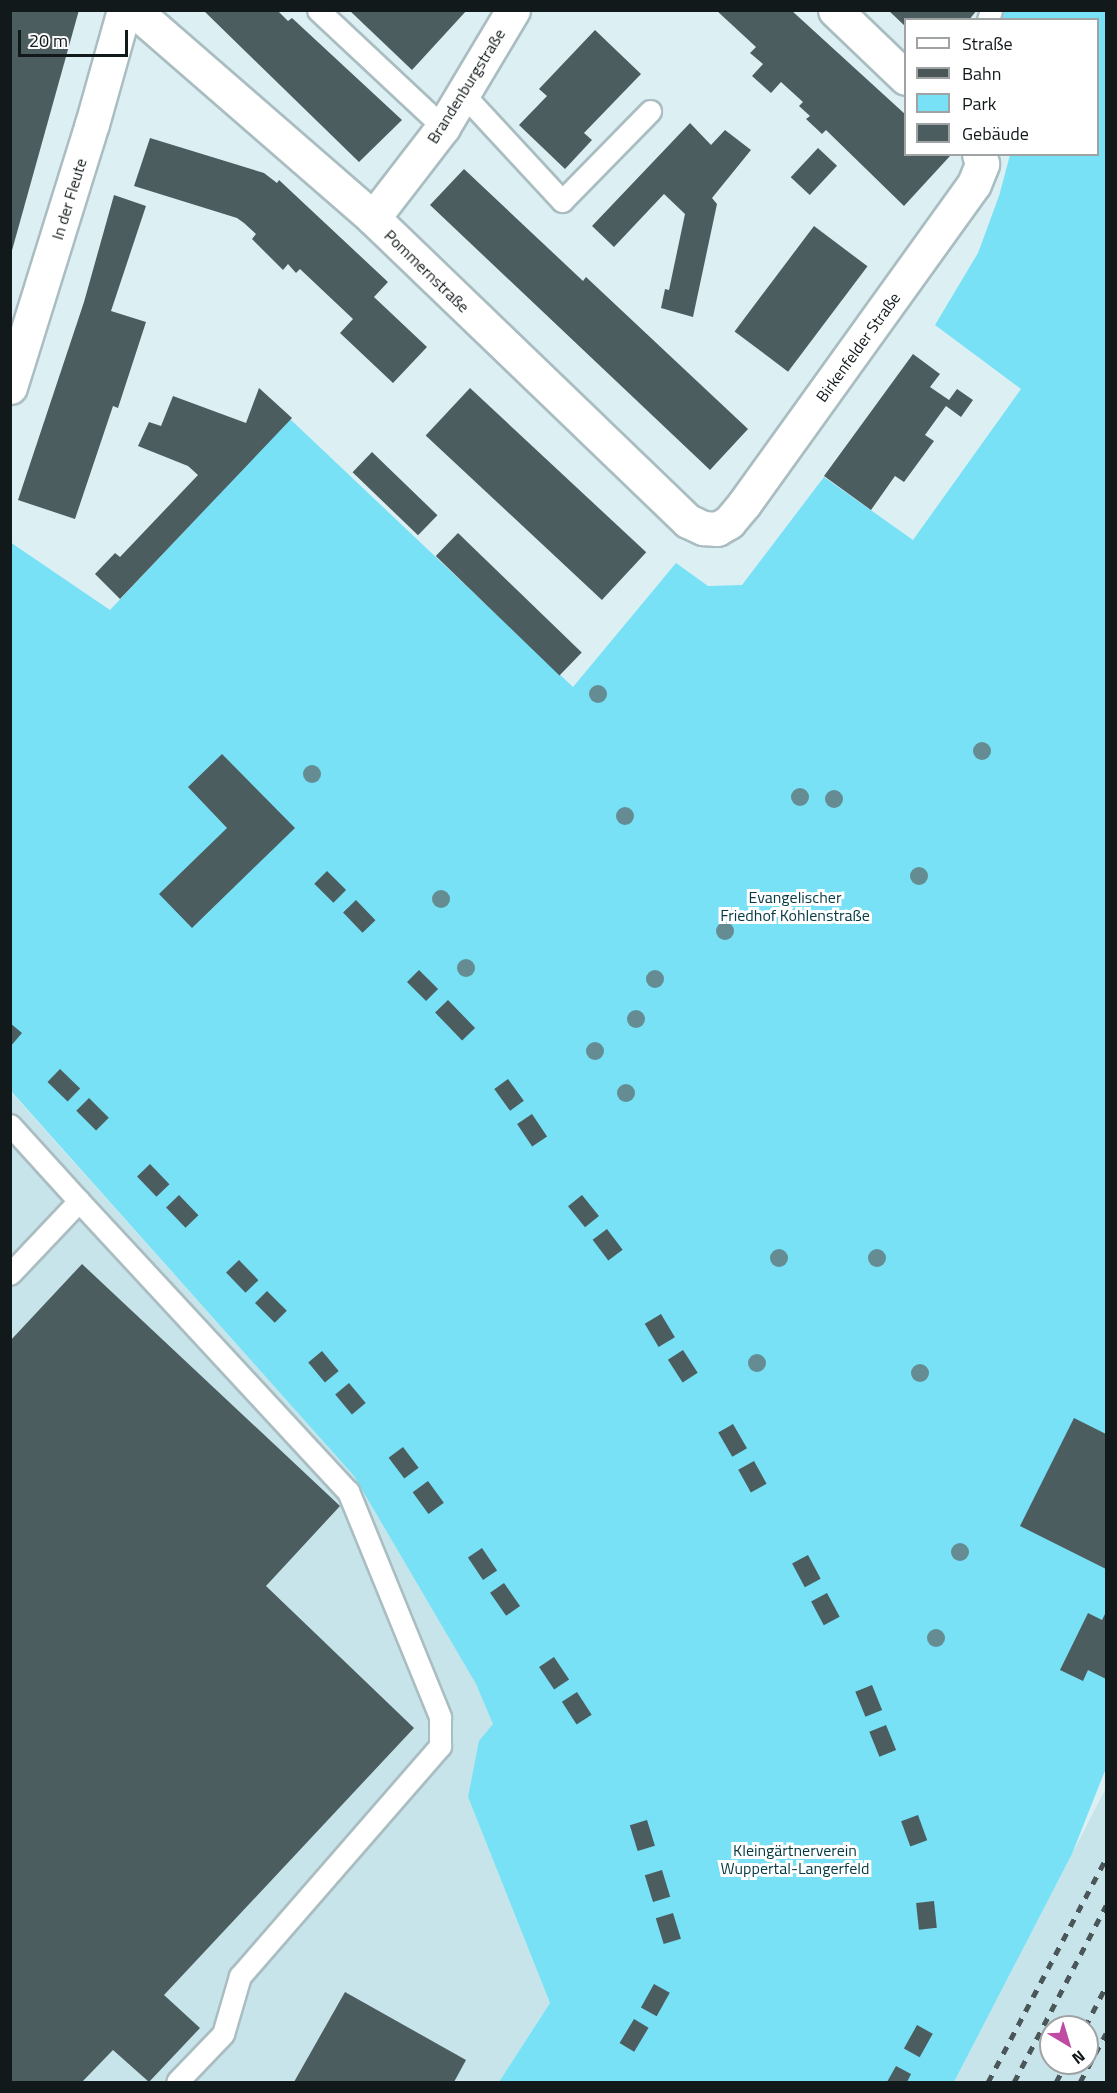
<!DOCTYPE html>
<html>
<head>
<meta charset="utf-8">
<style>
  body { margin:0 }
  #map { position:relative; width:1117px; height:2093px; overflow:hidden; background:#dcf0f4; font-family:"Titillium Web",sans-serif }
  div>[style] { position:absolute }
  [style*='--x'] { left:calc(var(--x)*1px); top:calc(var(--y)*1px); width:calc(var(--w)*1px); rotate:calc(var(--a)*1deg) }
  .built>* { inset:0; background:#c7e4ea }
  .green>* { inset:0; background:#78e1f5 }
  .building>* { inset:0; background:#4c5d60; transform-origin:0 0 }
  .roads { filter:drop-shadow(2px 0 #aabdc1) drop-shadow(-2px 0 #aabdc1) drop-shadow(0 2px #aabdc1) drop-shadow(0 -2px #aabdc1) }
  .service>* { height:21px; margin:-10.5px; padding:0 10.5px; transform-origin:10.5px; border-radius:10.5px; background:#fff }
  .minor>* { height:33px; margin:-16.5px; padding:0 16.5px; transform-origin:16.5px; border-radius:16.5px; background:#fff }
  .rail>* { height:4.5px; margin-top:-2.25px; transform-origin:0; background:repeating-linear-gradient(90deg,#4b5658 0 8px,transparent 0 16px) }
  .trees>* { width:18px; height:18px; margin:-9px; border-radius:50%; background:#658c93 }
  span { translate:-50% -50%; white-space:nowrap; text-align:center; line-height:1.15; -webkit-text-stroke:6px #fff; paint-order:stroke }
  .street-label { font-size:16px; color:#12191b }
  .park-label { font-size:16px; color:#043b43 }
  .frame { position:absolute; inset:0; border:12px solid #12191b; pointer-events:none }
  .legend { position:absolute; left:904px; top:18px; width:195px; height:138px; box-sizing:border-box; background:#fff; border:2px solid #a0a3a4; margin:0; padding:8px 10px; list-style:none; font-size:18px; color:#12191b }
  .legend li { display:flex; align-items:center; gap:12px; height:30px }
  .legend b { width:30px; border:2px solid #a0a3a4 }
  .north { position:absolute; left:1039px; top:2015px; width:60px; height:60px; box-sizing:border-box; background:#fff; border:2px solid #a0a3a4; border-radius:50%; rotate:142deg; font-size:16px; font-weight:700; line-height:24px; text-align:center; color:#12191b }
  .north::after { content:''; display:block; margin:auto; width:21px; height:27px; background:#c04ba3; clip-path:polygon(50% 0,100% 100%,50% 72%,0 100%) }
  .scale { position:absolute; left:18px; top:30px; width:110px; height:27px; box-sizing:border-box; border:3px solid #12191b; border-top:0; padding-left:8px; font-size:18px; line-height:21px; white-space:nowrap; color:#12191b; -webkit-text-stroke:4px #fff; paint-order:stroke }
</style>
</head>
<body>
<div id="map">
  <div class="built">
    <div style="clip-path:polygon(10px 1091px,354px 1476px,476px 1684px,494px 1725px,468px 1797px,550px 2003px,499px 2082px,11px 2082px)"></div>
    <div style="clip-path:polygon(evenodd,1106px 1788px,1106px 2082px,954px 2082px,1072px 1854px,1106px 1788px,1051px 2027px,1087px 2027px,1087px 2063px,1051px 2063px,1051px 2027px)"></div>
  </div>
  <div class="green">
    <div style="clip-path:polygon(1002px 11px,1106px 11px,1106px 1768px,1072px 1854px,954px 2082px,499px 2082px,550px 2003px,468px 1797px,479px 1741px,493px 1724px,476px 1684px,354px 1476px,11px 1091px,10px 542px,110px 610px,290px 419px,573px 687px,676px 563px,708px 586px,742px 585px,824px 477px,913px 540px,1021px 389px,935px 325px,978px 253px,999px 196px,1010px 155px,1098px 154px,1098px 20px,1001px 19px)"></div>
  </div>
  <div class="building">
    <div style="clip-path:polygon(10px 10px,79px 10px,11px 254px,10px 254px)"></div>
    <div style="clip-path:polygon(203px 10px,277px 10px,288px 21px,292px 18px,402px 120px,359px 162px)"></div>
    <div style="clip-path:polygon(349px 10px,467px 10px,412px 70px)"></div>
    <div style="clip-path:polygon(716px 10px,791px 10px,906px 115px,906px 154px,950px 156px,904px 206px,826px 130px,822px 134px,806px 119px,810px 116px,799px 106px,803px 102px,781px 82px,771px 93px,752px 76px,763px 64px,750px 53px,756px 47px)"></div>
    <div style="clip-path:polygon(888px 10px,977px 10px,969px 20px,906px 20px,906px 27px)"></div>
    <div style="clip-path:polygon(595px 30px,641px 74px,584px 133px,592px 140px,565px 169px,519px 125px,547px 96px,539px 89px)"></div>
    <div style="clip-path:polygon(690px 123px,711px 145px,725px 130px,751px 150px,712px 198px,717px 204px,693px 317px,661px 308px,665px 289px,669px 290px,685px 214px,664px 194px,614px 247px,592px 226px)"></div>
    <div style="clip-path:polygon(150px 138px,264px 173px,277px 183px,279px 180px,388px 282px,374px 297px,427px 347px,393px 383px,340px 333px,353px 319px,300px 269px,296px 273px,288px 264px,283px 270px,252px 239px,256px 234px,244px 223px,237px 218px,134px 186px)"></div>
    <div style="left:818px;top:148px;width:26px;height:40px;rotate:43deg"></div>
    <div style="clip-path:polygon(464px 169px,583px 281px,586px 277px,748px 429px,710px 470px,430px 205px)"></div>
    <div style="clip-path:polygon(114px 195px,146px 206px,111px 311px,146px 322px,118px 408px,113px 406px,75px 519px,18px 500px,84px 302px)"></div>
    <div style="left:814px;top:226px;width:67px;height:132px;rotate:37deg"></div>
    <div style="clip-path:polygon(913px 354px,940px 374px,930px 387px,949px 400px,957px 389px,973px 400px,961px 417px,946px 406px,925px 435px,934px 441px,904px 482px,895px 476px,871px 510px,824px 476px)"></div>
    <div style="clip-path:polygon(259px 388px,292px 418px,120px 599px,95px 574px,115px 553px,120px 557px,198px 475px,188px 466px,138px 446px,149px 422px,161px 426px,173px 396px,246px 423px)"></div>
    <div style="left:470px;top:388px;width:241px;height:65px;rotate:43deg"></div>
    <div style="left:372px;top:452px;width:91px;height:28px;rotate:44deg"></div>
    <div style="left:458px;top:533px;width:172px;height:32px;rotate:44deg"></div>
    <div style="clip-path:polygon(222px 754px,295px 828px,192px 928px,159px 894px,227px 828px,188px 787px)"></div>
    <div style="left:327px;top:871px;width:27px;height:18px;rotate:45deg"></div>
    <div style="left:356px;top:900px;width:28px;height:18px;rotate:46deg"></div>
    <div style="left:419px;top:970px;width:27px;height:17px;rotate:45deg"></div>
    <div style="left:448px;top:1000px;width:39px;height:18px;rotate:46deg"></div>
    <div style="clip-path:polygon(10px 1023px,22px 1033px,10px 1047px)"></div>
    <div style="left:60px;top:1069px;width:28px;height:18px;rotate:44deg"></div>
    <div style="left:508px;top:1079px;width:27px;height:17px;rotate:54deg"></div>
    <div style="left:89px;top:1098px;width:28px;height:18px;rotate:45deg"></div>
    <div style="left:532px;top:1114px;width:27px;height:18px;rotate:56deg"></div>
    <div style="left:150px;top:1164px;width:28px;height:18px;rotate:46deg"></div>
    <div style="left:179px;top:1195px;width:28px;height:18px;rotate:46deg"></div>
    <div style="left:582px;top:1195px;width:27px;height:18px;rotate:51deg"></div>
    <div style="left:607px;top:1229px;width:26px;height:18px;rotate:53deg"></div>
    <div style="left:239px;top:1260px;width:28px;height:18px;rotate:46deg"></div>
    <div style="clip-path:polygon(82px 1264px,340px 1506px,266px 1586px,414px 1728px,164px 1995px,200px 2028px,149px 2082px,113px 2050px,82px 2082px,10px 2082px,10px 1341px)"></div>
    <div style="left:267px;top:1291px;width:28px;height:17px;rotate:45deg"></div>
    <div style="left:661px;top:1314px;width:27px;height:19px;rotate:59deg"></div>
    <div style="left:683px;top:1350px;width:27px;height:18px;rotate:57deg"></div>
    <div style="left:322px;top:1351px;width:26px;height:18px;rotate:50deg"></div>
    <div style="left:349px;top:1383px;width:26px;height:18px;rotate:50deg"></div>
    <div style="clip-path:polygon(1074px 1418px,1106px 1434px,1106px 1569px,1020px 1526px)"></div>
    <div style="left:733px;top:1424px;width:28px;height:17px;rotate:60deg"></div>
    <div style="left:403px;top:1447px;width:26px;height:18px;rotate:53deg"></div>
    <div style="left:754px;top:1461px;width:26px;height:18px;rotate:61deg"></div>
    <div style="left:428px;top:1481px;width:27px;height:19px;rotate:54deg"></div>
    <div style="left:482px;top:1548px;width:27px;height:17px;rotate:56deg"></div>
    <div style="left:808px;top:1555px;width:27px;height:18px;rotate:62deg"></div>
    <div style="left:504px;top:1583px;width:28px;height:17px;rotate:55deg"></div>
    <div style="left:827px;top:1593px;width:27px;height:18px;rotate:62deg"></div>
    <div style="clip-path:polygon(1106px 1612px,1106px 1679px,1088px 1670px,1083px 1681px,1060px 1670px,1088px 1613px,1102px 1620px)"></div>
    <div style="left:554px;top:1657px;width:27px;height:18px;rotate:56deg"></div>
    <div style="left:872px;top:1685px;width:27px;height:18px;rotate:68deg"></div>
    <div style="left:577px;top:1692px;width:27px;height:18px;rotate:57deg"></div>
    <div style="left:886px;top:1725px;width:27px;height:18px;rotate:68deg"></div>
    <div style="left:918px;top:1815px;width:27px;height:18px;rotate:70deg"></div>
    <div style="left:647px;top:1820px;width:27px;height:18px;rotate:73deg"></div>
    <div style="left:662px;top:1870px;width:28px;height:18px;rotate:73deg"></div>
    <div style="left:934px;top:1901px;width:27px;height:18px;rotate:84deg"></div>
    <div style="left:673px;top:1913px;width:27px;height:18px;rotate:73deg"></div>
    <div style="left:654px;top:1984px;width:18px;height:27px;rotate:29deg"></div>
    <div style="clip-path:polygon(345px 1992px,466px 2060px,454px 2082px,294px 2082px)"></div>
    <div style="left:634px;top:2019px;width:17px;height:28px;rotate:31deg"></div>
    <div style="left:917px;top:2025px;width:18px;height:27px;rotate:29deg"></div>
    <div style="clip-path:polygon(896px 2066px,911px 2074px,907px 2082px,887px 2082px)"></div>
  </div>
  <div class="roads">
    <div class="service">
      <div style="--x:318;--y:10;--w:171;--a:43.1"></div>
      <div style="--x:988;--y:20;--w:10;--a:-73"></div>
      <div style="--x:463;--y:94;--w:146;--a:47.2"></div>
      <div style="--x:562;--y:201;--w:126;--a:-45.6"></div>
      <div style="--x:10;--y:1125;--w:103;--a:47.8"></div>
      <div style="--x:79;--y:1201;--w:100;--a:133.4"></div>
      <div style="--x:79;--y:1201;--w:396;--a:47.2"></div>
      <div style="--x:348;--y:1491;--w:244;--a:67.8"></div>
      <div style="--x:440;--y:1717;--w:29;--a:90"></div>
      <div style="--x:440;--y:1746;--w:305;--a:131"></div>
      <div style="--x:240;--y:1976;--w:60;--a:106.3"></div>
      <div style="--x:223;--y:2034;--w:66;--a:133.8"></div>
    </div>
    <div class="minor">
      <div style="--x:134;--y:10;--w:317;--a:41"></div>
      <div style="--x:373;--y:218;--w:437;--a:43.9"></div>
      <div style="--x:688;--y:521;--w:17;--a:25"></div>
      <div style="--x:703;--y:528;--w:14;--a:4"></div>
      <div style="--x:717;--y:529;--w:14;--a:-30"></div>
      <div style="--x:729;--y:522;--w:23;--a:-50"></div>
      <div style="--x:744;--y:504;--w:394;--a:-54.3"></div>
      <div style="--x:974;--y:184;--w:22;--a:-68"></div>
      <div style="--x:982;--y:164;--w:10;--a:-107"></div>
      <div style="--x:835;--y:10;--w:98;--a:43.8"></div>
      <div style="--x:373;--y:218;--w:115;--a:-52.4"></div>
      <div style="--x:443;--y:127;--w:136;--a:-59.1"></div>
      <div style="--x:10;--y:387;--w:275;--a:-72.7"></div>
      <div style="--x:92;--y:124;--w:118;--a:-74.3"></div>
    </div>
  </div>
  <div class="rail">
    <div style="--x:1085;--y:2027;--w:46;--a:-62.9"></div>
    <div style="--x:988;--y:2082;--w:253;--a:-62.2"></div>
    <div style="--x:1014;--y:2082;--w:199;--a:-62.5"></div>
    <div style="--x:1056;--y:2082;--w:21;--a:-62"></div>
    <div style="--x:1080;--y:2082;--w:55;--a:-62"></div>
  </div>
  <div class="trees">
    <div style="left:598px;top:694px"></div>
    <div style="left:982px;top:751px"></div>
    <div style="left:312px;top:774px"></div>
    <div style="left:800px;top:797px"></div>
    <div style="left:834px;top:799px"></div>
    <div style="left:625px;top:816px"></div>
    <div style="left:919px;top:876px"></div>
    <div style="left:441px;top:899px"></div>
    <div style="left:725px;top:931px"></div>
    <div style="left:466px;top:968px"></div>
    <div style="left:655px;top:979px"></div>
    <div style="left:636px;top:1019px"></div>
    <div style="left:595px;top:1051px"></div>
    <div style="left:626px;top:1093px"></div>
    <div style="left:779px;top:1258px"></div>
    <div style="left:877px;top:1258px"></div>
    <div style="left:757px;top:1363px"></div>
    <div style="left:920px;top:1373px"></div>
    <div style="left:960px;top:1552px"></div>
    <div style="left:936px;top:1638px"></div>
  </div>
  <div class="street-label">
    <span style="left:466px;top:86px;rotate:-58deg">Brandenburgstraße</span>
    <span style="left:69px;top:199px;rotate:-73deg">In der Fleute</span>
    <span style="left:427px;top:271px;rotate:44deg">Pommernstraße</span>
    <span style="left:858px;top:347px;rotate:-54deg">Birkenfelder Straße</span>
  </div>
  <div class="park-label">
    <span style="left:795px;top:906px">Evangelischer<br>Friedhof Kohlenstraße</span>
    <span style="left:795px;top:1859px">Kleingärtnerverein<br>Wuppertal-Langerfeld</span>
  </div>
  <div class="frame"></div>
  <ul class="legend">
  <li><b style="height:8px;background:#fff"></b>Straße</li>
  <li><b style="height:8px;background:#4b5658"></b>Bahn</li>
  <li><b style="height:16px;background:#78e1f5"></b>Park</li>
  <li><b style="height:16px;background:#4c5d60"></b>Gebäude</li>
  </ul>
  <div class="north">N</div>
  <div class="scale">20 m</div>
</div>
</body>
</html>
